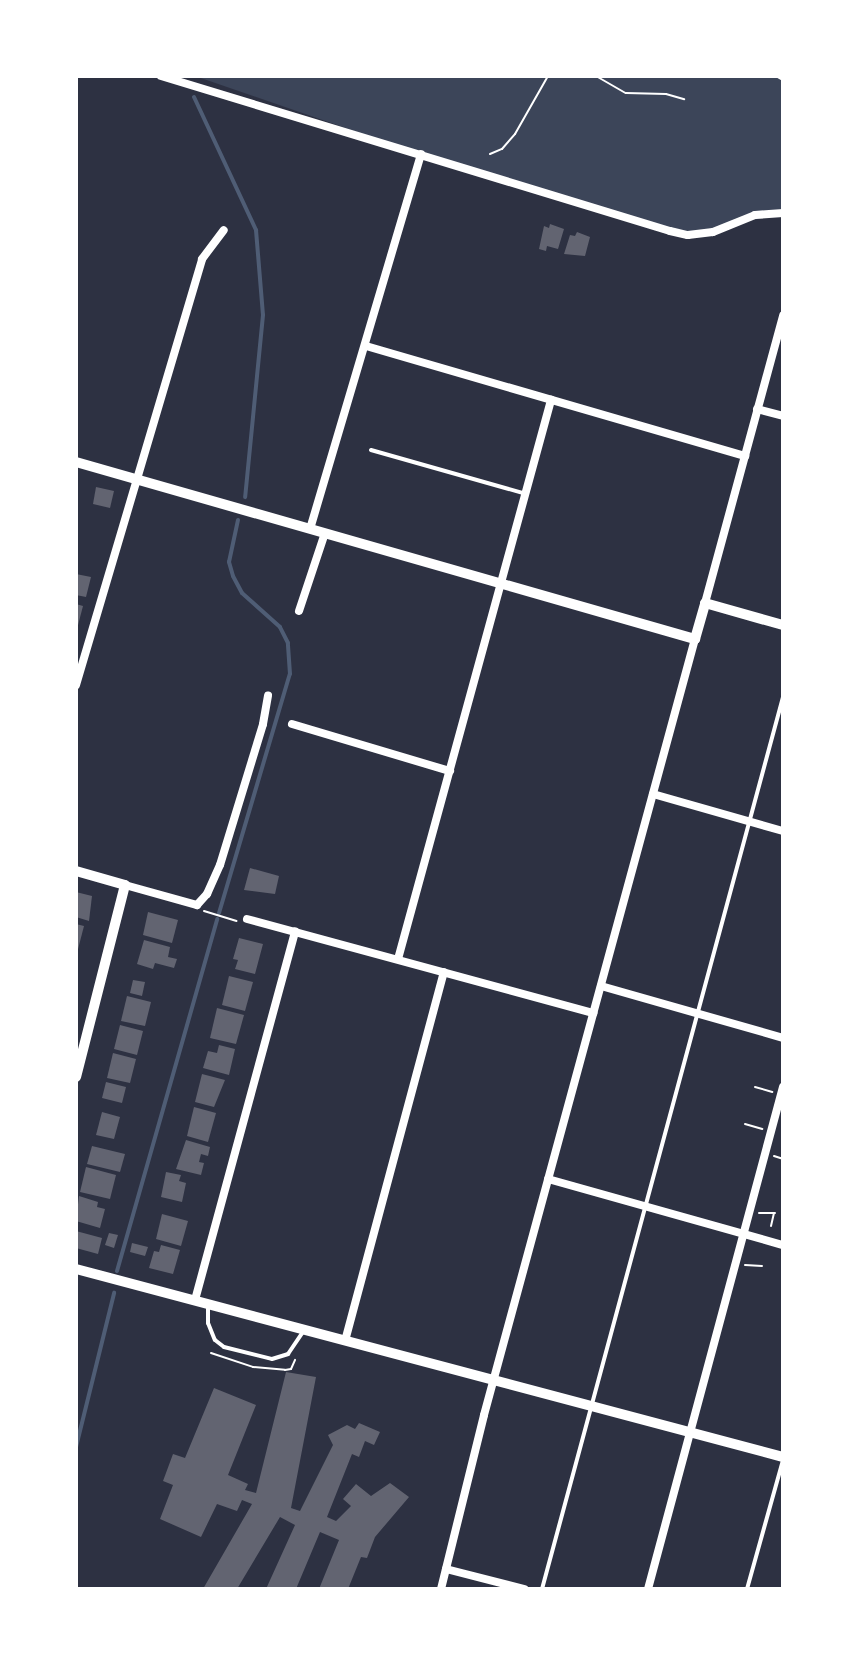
<!DOCTYPE html>
<style>
body{margin:0}
#map{position:relative;width:859px;height:1665px;overflow:hidden;background:#2d3142;font-family:Manrope,sans-serif}
div>[style]{position:absolute}
[style*='--x']{left:calc(var(--x)*1px);top:calc(var(--y)*1px);width:calc(var(--w)*1px);rotate:calc(var(--a)*1deg)}
.green>*{inset:0;background:#3c4559}
.stream>*{height:4px;margin:-2px;padding:0 2px;transform-origin:2px;border-radius:2px;background:#4f5d75}
.building>*{inset:0;background:#626471}
.path>*{height:2px;margin:-1px;padding:0 1px;transform-origin:1px;border-radius:1px;background:#fff}
.service>*{height:4px;margin:-2px;padding:0 2px;transform-origin:2px;border-radius:2px;background:#fff}
.minor>*{height:8px;margin:-4px;padding:0 4px;transform-origin:4px;border-radius:4px;background:#fff}
.tertiary>*{height:10px;margin:-5px;padding:0 5px;transform-origin:5px;border-radius:5px;background:#fff}
span{translate:-50% -50%;white-space:nowrap;text-align:center;line-height:1.15;-webkit-text-stroke:8px #fff;paint-order:stroke}
.frame{position:absolute;inset:0;border:78px solid #fff;pointer-events:none}
</style>
<div id="map">
<div class="green">
<div style="clip-path:polygon(195px 76px,783px 76px,783px 213px,688px 235px,421px 154px)"></div>
</div>
<div class="stream">
<div style="--x:194;--y:97;--w:147;--a:65"></div>
<div style="--x:256;--y:230;--w:85;--a:85.3"></div>
<div style="--x:263;--y:315;--w:183;--a:95.6"></div>
<div style="--x:219;--y:913;--w:249;--a:-73.5"></div>
<div style="--x:290;--y:674;--w:31;--a:-94"></div>
<div style="--x:288;--y:643;--w:18;--a:-117"></div>
<div style="--x:280;--y:627;--w:51;--a:-138.2"></div>
<div style="--x:242;--y:593;--w:19;--a:-118"></div>
<div style="--x:233;--y:576;--w:15;--a:-106"></div>
<div style="--x:229;--y:562;--w:43;--a:-77.9"></div>
<div style="--x:117;--y:1271;--w:366;--a:-74.1"></div>
<div style="--x:76;--y:1447;--w:159;--a:-76.1"></div>
</div>
<div class="building">
<div style="clip-path:polygon(550px 224px,564px 229px,558px 249px,547px 246px,546px 251px,539px 249px,544px 226px,549px 228px)"></div>
<div style="clip-path:polygon(577px 232px,590px 237px,585px 256px,564px 254px,570px 235px,575px 236px)"></div>
<div style="clip-path:polygon(96px 487px,114px 491px,110px 508px,93px 504px)"></div>
<div style="clip-path:polygon(76px 574px,91px 577px,86px 597px,76px 595px)"></div>
<div style="clip-path:polygon(76px 604px,83px 606px,77px 629px,76px 629px)"></div>
<div style="clip-path:polygon(250px 868px,279px 876px,275px 894px,244px 890px)"></div>
<div style="clip-path:polygon(76px 892px,92px 896px,89px 921px,76px 917px)"></div>
<div style="clip-path:polygon(148px 912px,178px 920px,172px 943px,143px 935px)"></div>
<div style="clip-path:polygon(76px 924px,84px 926px,77px 953px,76px 952px)"></div>
<div style="clip-path:polygon(239px 938px,263px 944px,255px 974px,235px 969px,238px 960px,233px 959px)"></div>
<div style="clip-path:polygon(144px 940px,170px 947px,168px 957px,177px 959px,174px 968px,155px 963px,153px 969px,137px 964px)"></div>
<div style="clip-path:polygon(229px 976px,253px 982px,245px 1011px,222px 1005px)"></div>
<div style="clip-path:polygon(133px 980px,145px 982px,142px 996px,130px 993px)"></div>
<div style="clip-path:polygon(127px 996px,151px 1002px,145px 1026px,121px 1021px)"></div>
<div style="clip-path:polygon(217px 1008px,244px 1015px,236px 1044px,210px 1038px)"></div>
<div style="clip-path:polygon(120px 1025px,143px 1031px,137px 1055px,114px 1049px)"></div>
<div style="clip-path:polygon(219px 1045px,235px 1049px,229px 1075px,203px 1068px,208px 1051px,217px 1053px)"></div>
<div style="clip-path:polygon(113px 1053px,136px 1059px,130px 1083px,107px 1078px)"></div>
<div style="clip-path:polygon(202px 1074px,225px 1080px,214px 1107px,195px 1102px)"></div>
<div style="clip-path:polygon(106px 1082px,126px 1087px,122px 1103px,102px 1098px)"></div>
<div style="clip-path:polygon(194px 1107px,216px 1113px,208px 1142px,187px 1136px)"></div>
<div style="clip-path:polygon(102px 1112px,120px 1117px,114px 1139px,96px 1135px)"></div>
<div style="clip-path:polygon(186px 1140px,210px 1147px,208px 1156px,201px 1154px,199px 1162px,204px 1163px,201px 1175px,176px 1169px)"></div>
<div style="clip-path:polygon(92px 1146px,125px 1154px,120px 1172px,87px 1164px)"></div>
<div style="clip-path:polygon(86px 1167px,116px 1175px,110px 1199px,80px 1192px)"></div>
<div style="clip-path:polygon(166px 1172px,181px 1175px,179px 1181px,186px 1183px,182px 1202px,161px 1197px)"></div>
<div style="clip-path:polygon(79px 1196px,98px 1202px,97px 1207px,105px 1209px,100px 1228px,76px 1221px)"></div>
<div style="clip-path:polygon(162px 1214px,188px 1221px,181px 1246px,156px 1239px)"></div>
<div style="clip-path:polygon(76px 1231px,102px 1238px,98px 1254px,76px 1248px)"></div>
<div style="clip-path:polygon(109px 1233px,118px 1235px,114px 1248px,105px 1245px)"></div>
<div style="clip-path:polygon(132px 1243px,148px 1247px,145px 1256px,130px 1252px)"></div>
<div style="clip-path:polygon(161px 1245px,180px 1250px,173px 1274px,149px 1268px,154px 1251px,159px 1252px)"></div>
<div style="clip-path:polygon(286px 1372px,316px 1377px,291px 1508px,300px 1511px,333px 1445px,328px 1435px,347px 1425px,355px 1429px,359px 1423px,380px 1432px,374px 1445px,365px 1441px,359px 1457px,352px 1454px,327px 1517px,336px 1521px,351px 1506px,343px 1499px,356px 1484px,371px 1496px,390px 1483px,409px 1497px,375px 1537px,367px 1558px,361px 1557px,348px 1589px,319px 1589px,339px 1540px,320px 1532px,296px 1589px,266px 1589px,295px 1525px,280px 1517px,237px 1589px,203px 1589px,252px 1504px,242px 1500px,237px 1511px,217px 1504px,201px 1537px,160px 1519px,173px 1485px,163px 1481px,173px 1454px,185px 1458px,214px 1388px,256px 1405px,228px 1475px,248px 1484px,245px 1490px,256px 1493px)"></div>
</div>
<div class="path">
<div style="--x:596;--y:76;--w:34;--a:30"></div>
<div style="--x:626;--y:93;--w:40;--a:1.4"></div>
<div style="--x:666;--y:94;--w:19;--a:16"></div>
<div style="--x:490;--y:154;--w:13;--a:-23"></div>
<div style="--x:502;--y:149;--w:20;--a:-49"></div>
<div style="--x:515;--y:134;--w:67;--a:-60.4"></div>
<div style="--x:204;--y:911;--w:34;--a:17"></div>
<div style="--x:755;--y:1087;--w:18;--a:16"></div>
<div style="--x:745;--y:1124;--w:18;--a:16"></div>
<div style="--x:774;--y:1156;--w:9;--a:18"></div>
<div style="--x:759;--y:1213;--w:16;--a:0"></div>
<div style="--x:771;--y:1226;--w:13;--a:-77"></div>
<div style="--x:745;--y:1265;--w:17;--a:3"></div>
<div style="--x:211;--y:1353;--w:44;--a:18.4"></div>
<div style="--x:253;--y:1367;--w:32;--a:5"></div>
<div style="--x:285;--y:1370;--w:6;--a:-9"></div>
<div style="--x:291;--y:1369;--w:10;--a:-66"></div>
</div>
<div class="service">
<div style="--x:778;--y:76;--w:6;--a:31"></div>
<div style="--x:371;--y:450;--w:161;--a:15.8"></div>
<div style="--x:208;--y:1306;--w:17;--a:90"></div>
<div style="--x:208;--y:1323;--w:18;--a:68"></div>
<div style="--x:215;--y:1340;--w:11;--a:38"></div>
<div style="--x:224;--y:1347;--w:49;--a:14"></div>
<div style="--x:272;--y:1359;--w:17;--a:-17"></div>
<div style="--x:288;--y:1354;--w:27;--a:-56"></div>
<div style="--x:542;--y:1589;--w:924;--a:-74.88"></div>
<div style="--x:747;--y:1589;--w:134;--a:-74.4"></div>
</div>
<div class="minor">
<div style="--x:161;--y:76;--w:532;--a:16.94"></div>
<div style="--x:670;--y:231;--w:18;--a:13"></div>
<div style="--x:688;--y:235;--w:25;--a:-7"></div>
<div style="--x:713;--y:232;--w:45;--a:-22"></div>
<div style="--x:755;--y:215;--w:28;--a:-4"></div>
<div style="--x:366;--y:346;--w:395;--a:16.2"></div>
<div style="--x:757;--y:409;--w:27;--a:15"></div>
<div style="--x:310;--y:529;--w:391;--a:-73.5"></div>
<div style="--x:705;--y:603;--w:298;--a:-74.8"></div>
<div style="--x:299;--y:611;--w:82;--a:-71.6"></div>
<div style="--x:76;--y:685;--w:444;--a:-73.5"></div>
<div style="--x:202;--y:259;--w:36;--a:-53"></div>
<div style="--x:292;--y:724;--w:165;--a:16.6"></div>
<div style="--x:653;--y:794;--w:135;--a:15.9"></div>
<div style="--x:125;--y:885;--w:75;--a:15.5"></div>
<div style="--x:197;--y:905;--w:15;--a:-48"></div>
<div style="--x:207;--y:894;--w:32;--a:-66"></div>
<div style="--x:220;--y:865;--w:147;--a:-73"></div>
<div style="--x:263;--y:724;--w:29;--a:-80"></div>
<div style="--x:247;--y:919;--w:359;--a:15.2"></div>
<div style="--x:398;--y:959;--w:580;--a:-74.69"></div>
<div style="--x:601;--y:986;--w:189;--a:15.9"></div>
<div style="--x:548;--y:1179;--w:244;--a:15.7"></div>
<div style="--x:195;--y:1300;--w:382;--a:-74.8"></div>
<div style="--x:345;--y:1341;--w:382;--a:-75"></div>
<div style="--x:446;--y:1569;--w:81;--a:14.4"></div>
<div style="--x:441;--y:1589;--w:179;--a:-76.1"></div>
<div style="--x:484;--y:1415;--w:804;--a:-74.79"></div>
<div style="--x:648;--y:1589;--w:520;--a:-74.95"></div>
</div>
<div class="tertiary">
<div style="--x:76;--y:462;--w:644;--a:15.96"></div>
<div style="--x:695;--y:639;--w:37;--a:-74"></div>
<div style="--x:705;--y:603;--w:81;--a:15.8"></div>
<div style="--x:76;--y:871;--w:51;--a:15.9"></div>
<div style="--x:125;--y:885;--w:198;--a:104.3"></div>
<div style="--x:76;--y:1269;--w:732;--a:14.89"></div>
</div>
<div class="frame"></div>
</div>
